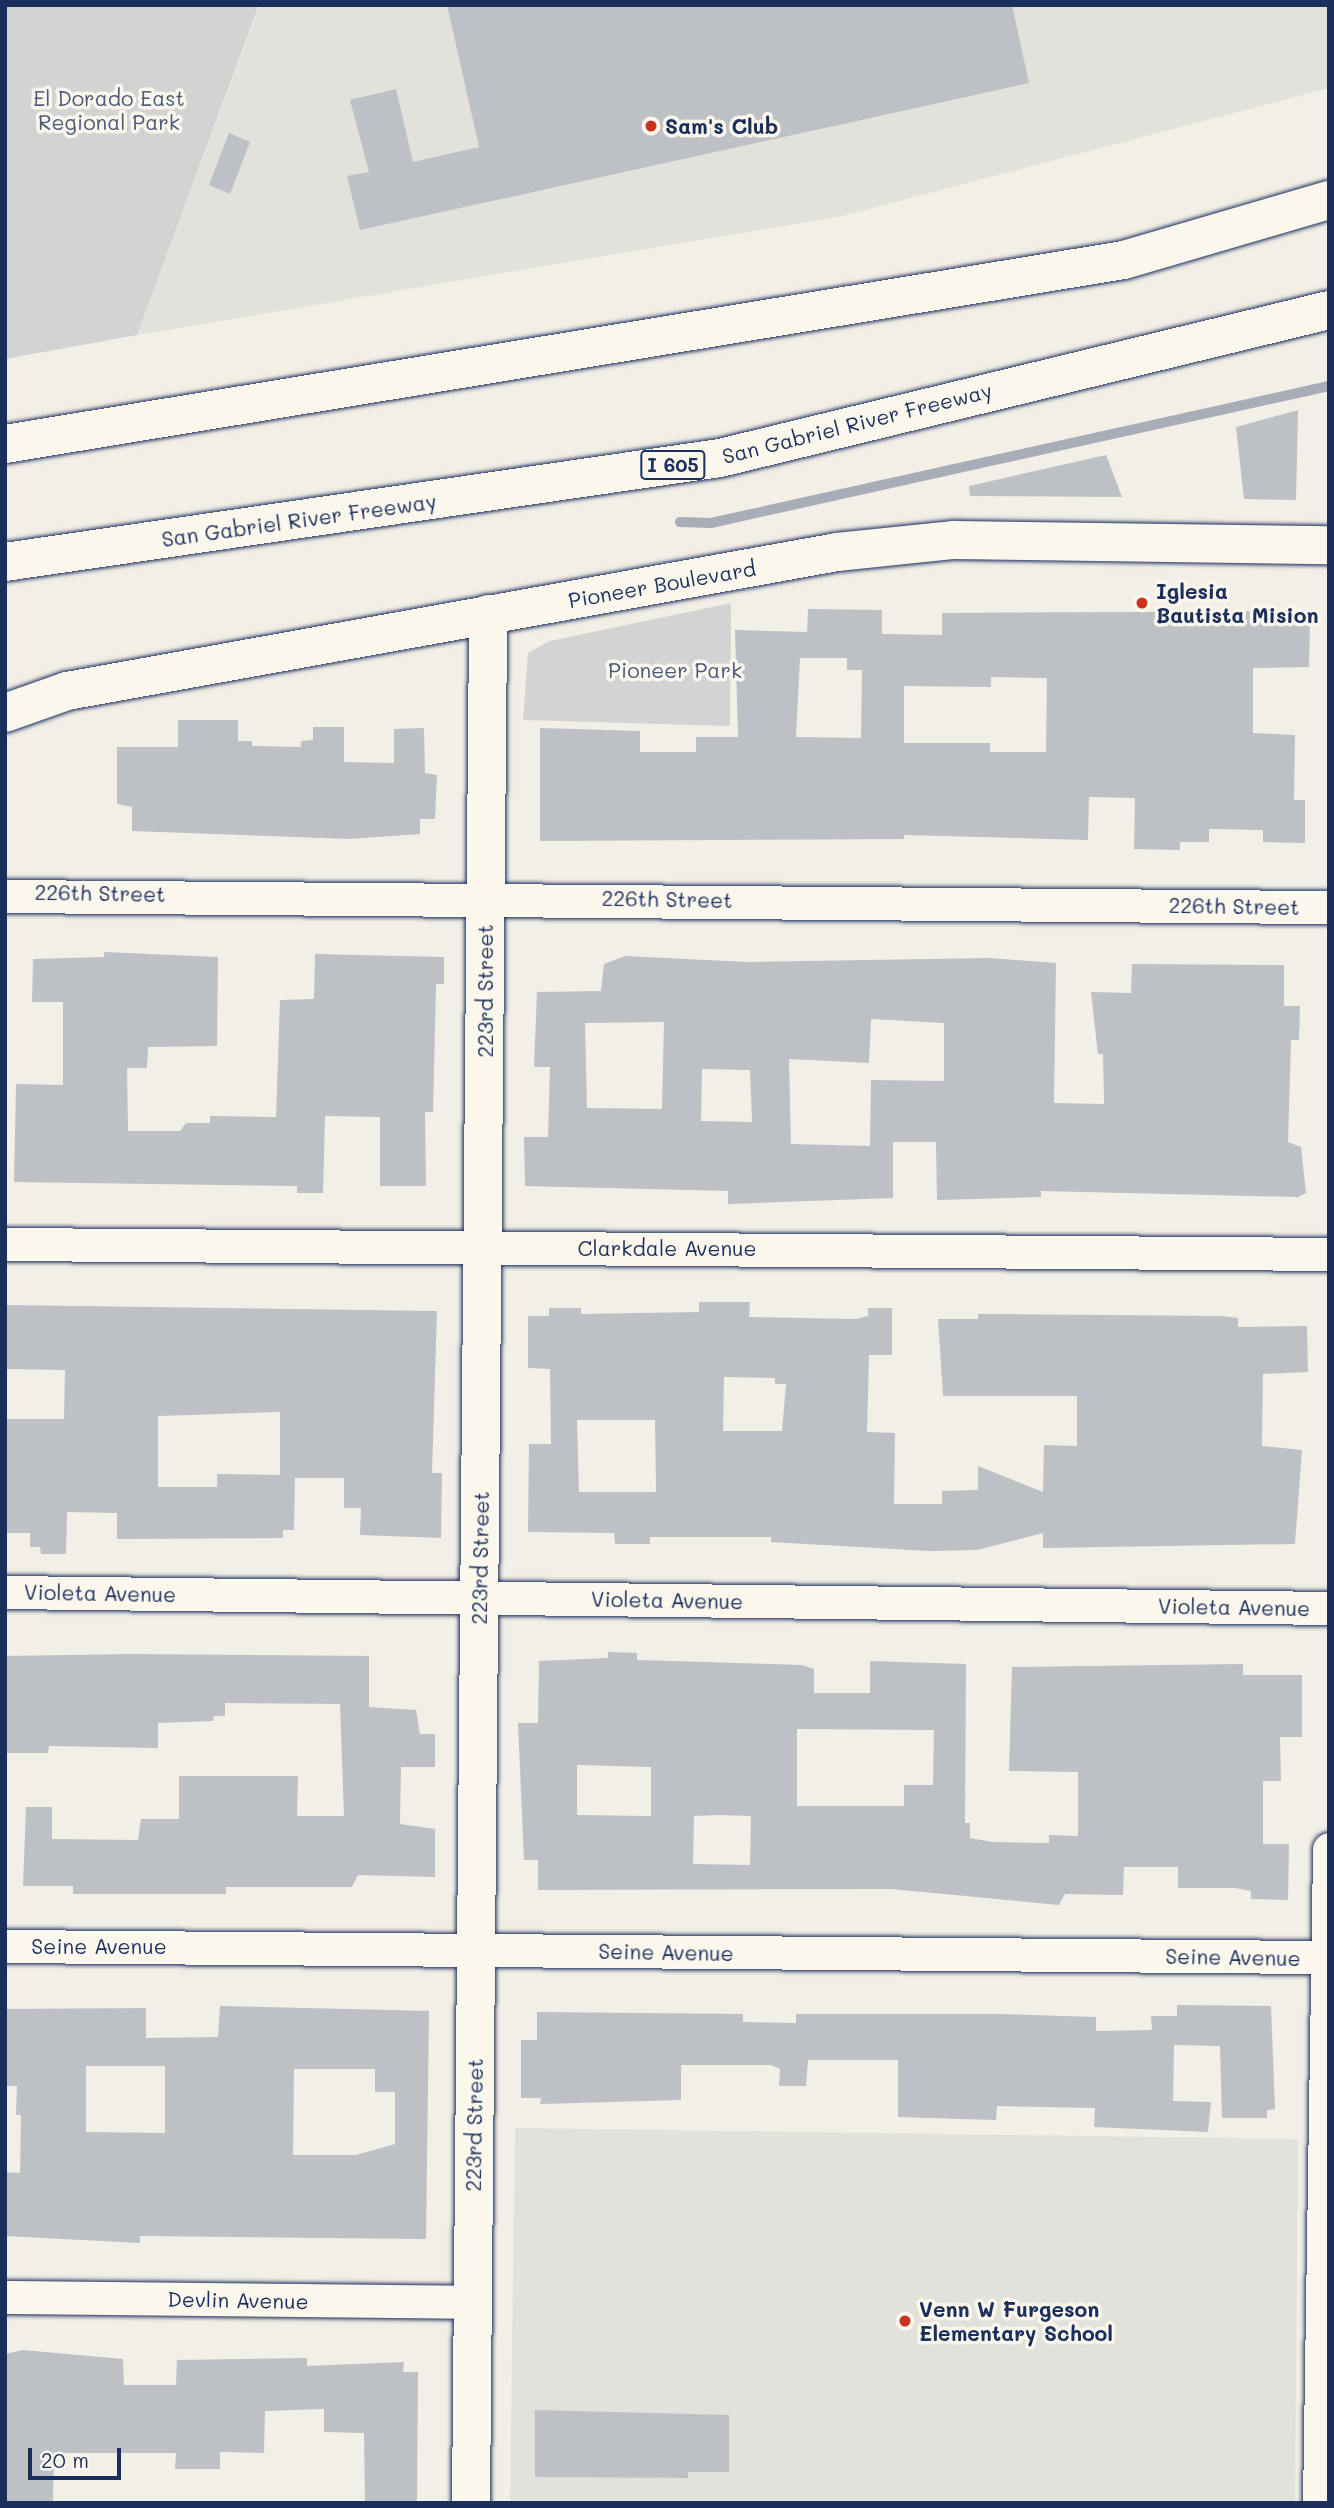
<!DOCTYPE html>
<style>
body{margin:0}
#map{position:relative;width:1334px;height:2508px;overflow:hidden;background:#f2efe6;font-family:Mali,sans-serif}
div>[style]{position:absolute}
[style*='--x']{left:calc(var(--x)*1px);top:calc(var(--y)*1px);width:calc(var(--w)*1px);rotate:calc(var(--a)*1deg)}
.built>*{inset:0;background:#e2e1dc}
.green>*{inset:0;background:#d2d3d2}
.stream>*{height:10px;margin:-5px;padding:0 5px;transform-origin:5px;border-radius:5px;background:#a9adb7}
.building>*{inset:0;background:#bdc0c4}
.roads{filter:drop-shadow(0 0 2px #1b2f5e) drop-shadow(0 0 2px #1b2f5e)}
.minor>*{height:33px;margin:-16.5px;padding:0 16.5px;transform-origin:16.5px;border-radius:16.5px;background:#fbf7ec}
.tertiary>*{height:38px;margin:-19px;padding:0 19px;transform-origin:19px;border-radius:19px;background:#fbf7ec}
.motorway>*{height:38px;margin:-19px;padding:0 19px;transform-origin:19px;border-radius:19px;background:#fbf7ec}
.dots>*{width:19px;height:19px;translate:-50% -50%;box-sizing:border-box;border:4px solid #fbf7ec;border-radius:50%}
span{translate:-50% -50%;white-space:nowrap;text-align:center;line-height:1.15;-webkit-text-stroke:7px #fbf7ec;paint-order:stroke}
.shield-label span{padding:2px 5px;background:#fbf7ec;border:2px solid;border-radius:5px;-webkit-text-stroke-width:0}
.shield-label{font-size:19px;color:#1b2f5e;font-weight:700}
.park-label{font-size:21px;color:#49587b}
.poi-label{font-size:21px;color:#1b2f5e;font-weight:700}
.left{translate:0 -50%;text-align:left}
.street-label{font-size:21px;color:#1b2f5e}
.frame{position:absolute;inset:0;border:7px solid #1b2f5e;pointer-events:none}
.scale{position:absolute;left:28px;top:2448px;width:93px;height:32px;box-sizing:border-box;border:4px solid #1b2f5e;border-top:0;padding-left:9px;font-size:21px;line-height:24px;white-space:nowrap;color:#1b2f5e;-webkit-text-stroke:5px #fbf7ec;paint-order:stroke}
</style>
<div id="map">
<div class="built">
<div style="clip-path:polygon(260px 5px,1329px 5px,1329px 88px,842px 216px,137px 335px)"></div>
<div style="clip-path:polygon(515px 2128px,1298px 2139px,1295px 2503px,510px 2503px)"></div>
</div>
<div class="green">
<div style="clip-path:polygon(5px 5px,259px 5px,137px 335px,5px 359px)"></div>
<div style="clip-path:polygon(731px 603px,730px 726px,523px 720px,528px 653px,550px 641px)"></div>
</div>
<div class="stream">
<div style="--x:680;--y:522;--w:31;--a:2"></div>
<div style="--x:711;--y:523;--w:633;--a:-12.5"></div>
</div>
<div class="building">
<div style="clip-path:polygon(447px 5px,1012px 5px,1029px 83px,360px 230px,347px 176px,369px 172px,350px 100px,396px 89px,413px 162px,479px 147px)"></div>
<div style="clip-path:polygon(229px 133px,250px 142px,230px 194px,209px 185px)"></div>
<div style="clip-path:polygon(1298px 410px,1296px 500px,1244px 499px,1236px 427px)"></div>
<div style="clip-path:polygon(1106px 455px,1122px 497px,970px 496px,969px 486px)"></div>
<div style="clip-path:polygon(evenodd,808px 609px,882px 610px,882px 634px,942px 635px,942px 613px,1302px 611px,1302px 617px,1310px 617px,1309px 667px,1253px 668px,1253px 733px,1295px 735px,1294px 800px,1305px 800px,1305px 843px,1263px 842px,1263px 830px,1209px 829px,1209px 842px,1180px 842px,1180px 850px,1134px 849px,1135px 798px,1089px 797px,1088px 840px,904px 835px,904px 839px,540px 841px,540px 728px,640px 731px,640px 752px,696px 752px,696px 737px,738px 737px,735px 630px,807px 632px,808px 609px,800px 658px,847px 658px,847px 670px,862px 670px,861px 738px,796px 737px,800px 658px,808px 609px,991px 677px,1047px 678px,1046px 752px,990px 752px,990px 743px,904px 743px,904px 686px,991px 687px,991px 677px)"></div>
<div style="clip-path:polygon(178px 720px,238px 720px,238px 741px,252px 741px,252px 746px,301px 747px,301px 741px,313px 740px,313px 727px,344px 727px,344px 762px,394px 763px,394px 729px,424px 728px,425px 773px,437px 775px,435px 819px,420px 819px,420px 834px,349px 839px,132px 831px,132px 807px,117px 804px,117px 747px,178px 747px)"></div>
<div style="clip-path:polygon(104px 952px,218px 957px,217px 1046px,148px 1047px,147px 1068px,127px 1068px,128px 1131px,180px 1131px,186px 1123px,210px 1123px,210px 1116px,276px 1117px,280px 1000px,314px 999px,315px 954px,444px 957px,444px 984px,436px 984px,433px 1112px,425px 1112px,426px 1186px,380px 1186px,380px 1117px,325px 1116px,323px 1193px,297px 1193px,297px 1186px,14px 1182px,16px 1084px,63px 1085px,63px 1002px,32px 1002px,33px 959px,104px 957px)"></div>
<div style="clip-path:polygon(evenodd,625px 956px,747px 962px,989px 958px,1056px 963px,1054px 1103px,1104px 1104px,1103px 1054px,1098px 1054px,1091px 992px,1131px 993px,1132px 964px,1284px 965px,1284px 1006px,1300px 1006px,1299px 1040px,1291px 1040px,1288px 1142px,1301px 1147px,1306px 1193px,1298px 1197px,1041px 1191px,1041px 1197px,937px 1200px,936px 1142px,893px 1142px,893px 1198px,728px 1204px,728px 1191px,525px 1186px,524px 1137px,548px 1137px,550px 1067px,534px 1067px,537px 992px,601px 991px,604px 964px,625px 956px,871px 1019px,944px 1023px,944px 1081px,871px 1080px,870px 1146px,791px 1144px,789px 1059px,869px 1063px,871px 1019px,625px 956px,664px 1022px,662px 1109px,587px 1108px,585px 1023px,664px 1022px,625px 956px,702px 1069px,750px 1070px,752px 1122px,701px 1121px,702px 1069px)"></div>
<div style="clip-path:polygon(evenodd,699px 1302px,750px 1302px,749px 1317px,856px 1319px,868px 1316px,868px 1308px,892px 1308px,892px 1355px,869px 1355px,867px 1432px,895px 1433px,894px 1504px,942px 1504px,942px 1491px,978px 1490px,978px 1466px,1043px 1492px,1044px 1445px,1077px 1446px,1077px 1396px,943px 1396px,938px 1319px,978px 1319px,978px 1314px,1222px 1316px,1238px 1318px,1238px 1327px,1307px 1326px,1308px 1372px,1263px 1374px,1262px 1446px,1302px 1450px,1295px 1544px,1043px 1548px,1043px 1533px,977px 1550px,929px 1551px,771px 1542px,771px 1537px,650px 1537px,650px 1544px,615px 1544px,614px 1533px,528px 1532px,529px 1444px,551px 1444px,550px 1369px,528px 1368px,528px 1316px,549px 1316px,549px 1308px,581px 1308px,581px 1314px,699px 1312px,699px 1302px,724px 1377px,775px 1378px,775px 1384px,786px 1384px,782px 1431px,723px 1431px,724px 1377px,699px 1302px,577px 1420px,655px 1420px,656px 1492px,579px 1492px,577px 1420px)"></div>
<div style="clip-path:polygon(evenodd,5px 1305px,437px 1311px,432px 1473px,442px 1473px,441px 1538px,360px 1535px,361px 1508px,344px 1508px,344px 1478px,295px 1478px,294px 1530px,283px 1530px,283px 1538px,117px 1539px,117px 1513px,67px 1512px,66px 1554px,41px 1554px,40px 1547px,30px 1547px,30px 1533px,5px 1533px,5px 1419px,64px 1419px,65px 1370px,5px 1369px,5px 1305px,280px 1412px,280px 1475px,217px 1474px,217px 1487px,158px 1487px,158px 1416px,280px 1412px)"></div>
<div style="clip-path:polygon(evenodd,608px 1652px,637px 1653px,637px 1660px,802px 1665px,814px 1669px,814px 1693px,870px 1693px,870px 1661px,966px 1664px,965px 1823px,970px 1823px,970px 1838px,992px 1842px,1049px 1843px,1049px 1835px,1078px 1836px,1078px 1772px,1009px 1771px,1012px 1667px,1243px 1664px,1243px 1675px,1302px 1675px,1302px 1737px,1280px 1737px,1281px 1781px,1263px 1781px,1263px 1844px,1289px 1844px,1288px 1900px,1251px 1899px,1251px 1891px,1235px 1888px,1178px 1888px,1178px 1867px,1124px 1867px,1123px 1895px,1065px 1894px,1059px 1905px,891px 1889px,538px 1890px,538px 1860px,524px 1860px,518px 1723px,538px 1723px,539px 1661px,608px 1658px,608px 1652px,797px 1729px,934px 1730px,933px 1785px,904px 1785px,904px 1806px,797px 1806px,797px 1729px,608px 1652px,577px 1765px,651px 1767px,651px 1816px,577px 1815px,577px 1765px,608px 1652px,719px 1815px,751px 1816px,750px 1865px,693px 1864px,694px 1816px,719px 1815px)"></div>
<div style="clip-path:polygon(131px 1654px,369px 1656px,369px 1707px,416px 1710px,420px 1734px,435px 1734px,435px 1767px,401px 1767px,400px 1824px,435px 1829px,435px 1877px,358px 1875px,352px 1887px,226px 1887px,226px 1894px,73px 1894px,73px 1886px,23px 1886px,26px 1807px,52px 1807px,52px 1839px,138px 1840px,141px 1819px,179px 1819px,179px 1776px,298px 1776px,297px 1816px,344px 1816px,340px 1704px,225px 1703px,225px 1716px,214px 1716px,213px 1721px,158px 1723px,158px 1748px,49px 1746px,48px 1753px,5px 1753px,5px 1656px)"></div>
<div style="clip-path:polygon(1177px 2005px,1271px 2006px,1275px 2109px,1267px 2110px,1267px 2118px,1222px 2118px,1220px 2046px,1174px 2045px,1173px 2101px,1211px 2102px,1208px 2132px,1094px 2127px,1095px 2108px,997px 2106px,996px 2120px,898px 2117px,898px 2060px,808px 2060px,806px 2086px,779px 2086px,780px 2069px,771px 2065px,681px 2065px,681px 2100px,540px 2104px,541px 2098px,521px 2098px,521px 2040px,537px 2040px,537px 2012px,743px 2014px,743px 2022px,796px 2023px,796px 2014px,998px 2014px,1096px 2017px,1096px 2031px,1152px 2030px,1151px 2016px,1177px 2016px)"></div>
<div style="clip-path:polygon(evenodd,220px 2006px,429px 2011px,426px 2239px,140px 2236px,140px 2243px,5px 2236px,5px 2172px,20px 2173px,21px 2115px,16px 2115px,17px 2086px,5px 2086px,5px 2009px,146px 2008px,146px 2038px,218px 2037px,220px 2006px,86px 2066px,165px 2066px,165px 2133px,86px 2132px,86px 2066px,220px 2006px,294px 2069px,375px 2069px,375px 2092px,395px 2092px,395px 2144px,356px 2155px,293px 2155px,294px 2069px)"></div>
<div style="clip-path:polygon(23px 2350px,123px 2359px,124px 2385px,176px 2385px,177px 2360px,307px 2358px,307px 2366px,404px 2362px,403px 2372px,418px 2372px,417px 2503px,365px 2503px,364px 2433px,324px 2432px,324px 2409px,265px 2411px,264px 2453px,220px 2452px,220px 2469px,175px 2469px,176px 2453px,54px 2453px,53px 2503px,5px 2503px,5px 2354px)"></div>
<div style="clip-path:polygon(535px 2410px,729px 2415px,729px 2472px,688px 2472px,688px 2478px,535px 2477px)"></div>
</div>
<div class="roads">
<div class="minor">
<div style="--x:5;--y:896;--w:1324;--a:0.48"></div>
<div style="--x:5;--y:1244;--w:1324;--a:0.43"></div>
<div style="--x:5;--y:1592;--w:1324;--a:0.69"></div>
<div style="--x:5;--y:1946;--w:1322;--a:0.48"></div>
<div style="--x:5;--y:2297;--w:466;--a:0.6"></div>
<div style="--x:1319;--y:2503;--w:654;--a:-89.12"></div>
</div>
<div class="tertiary">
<div style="--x:5;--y:713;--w:66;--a:-19.5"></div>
<div style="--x:67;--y:691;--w:782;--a:-10.23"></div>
<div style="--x:837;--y:552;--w:118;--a:-5.9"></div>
<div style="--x:954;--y:540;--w:375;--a:0.8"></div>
<div style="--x:471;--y:2503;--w:1889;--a:-89.48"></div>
</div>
<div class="motorway">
<div style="--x:5;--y:444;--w:1134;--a:-9.34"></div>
<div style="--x:1124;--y:260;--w:214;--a:-16.3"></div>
<div style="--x:5;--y:562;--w:723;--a:-8.28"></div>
<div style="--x:720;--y:458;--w:627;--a:-13.66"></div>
</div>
</div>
<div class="dots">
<div style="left:651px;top:126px;background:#c8321e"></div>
<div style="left:1142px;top:603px;background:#c8321e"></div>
<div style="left:905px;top:2321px;background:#c8321e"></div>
</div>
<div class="shield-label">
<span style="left:673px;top:465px">I 605</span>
</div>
<div class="park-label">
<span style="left:109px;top:110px">El Dorado East<br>Regional Park</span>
<span style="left:675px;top:670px">Pioneer Park</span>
</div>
<div class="poi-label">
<span class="left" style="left:665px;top:126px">Sam's Club</span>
<span class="left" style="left:1156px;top:603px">Iglesia<br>Bautista Mision</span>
<span class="left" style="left:919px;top:2321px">Venn W Furgeson<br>Elementary School</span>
</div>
<div class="street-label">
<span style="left:857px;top:423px;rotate:-14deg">San Gabriel River Freeway</span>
<span style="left:299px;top:520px;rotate:-8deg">San Gabriel River Freeway</span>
<span style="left:662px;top:584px;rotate:-10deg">Pioneer Boulevard</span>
<span style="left:100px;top:893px;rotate:1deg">226th Street</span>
<span style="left:667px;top:899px;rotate:1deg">226th Street</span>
<span style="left:1234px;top:906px;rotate:1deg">226th Street</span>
<span style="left:485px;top:991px;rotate:-90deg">223rd Street</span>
<span style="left:667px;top:1248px">Clarkdale Avenue</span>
<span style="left:480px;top:1558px;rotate:-89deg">223rd Street</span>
<span style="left:100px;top:1593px;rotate:1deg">Violeta Avenue</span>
<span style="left:667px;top:1600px;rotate:1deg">Violeta Avenue</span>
<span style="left:1234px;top:1607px;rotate:1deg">Violeta Avenue</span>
<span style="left:99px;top:1946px">Seine Avenue</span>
<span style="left:666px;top:1952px;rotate:1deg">Seine Avenue</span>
<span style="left:1233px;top:1957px;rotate:1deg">Seine Avenue</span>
<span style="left:474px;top:2125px;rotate:-89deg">223rd Street</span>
<span style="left:238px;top:2300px;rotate:1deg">Devlin Avenue</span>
</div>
<div class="frame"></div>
<div class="scale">20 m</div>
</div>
